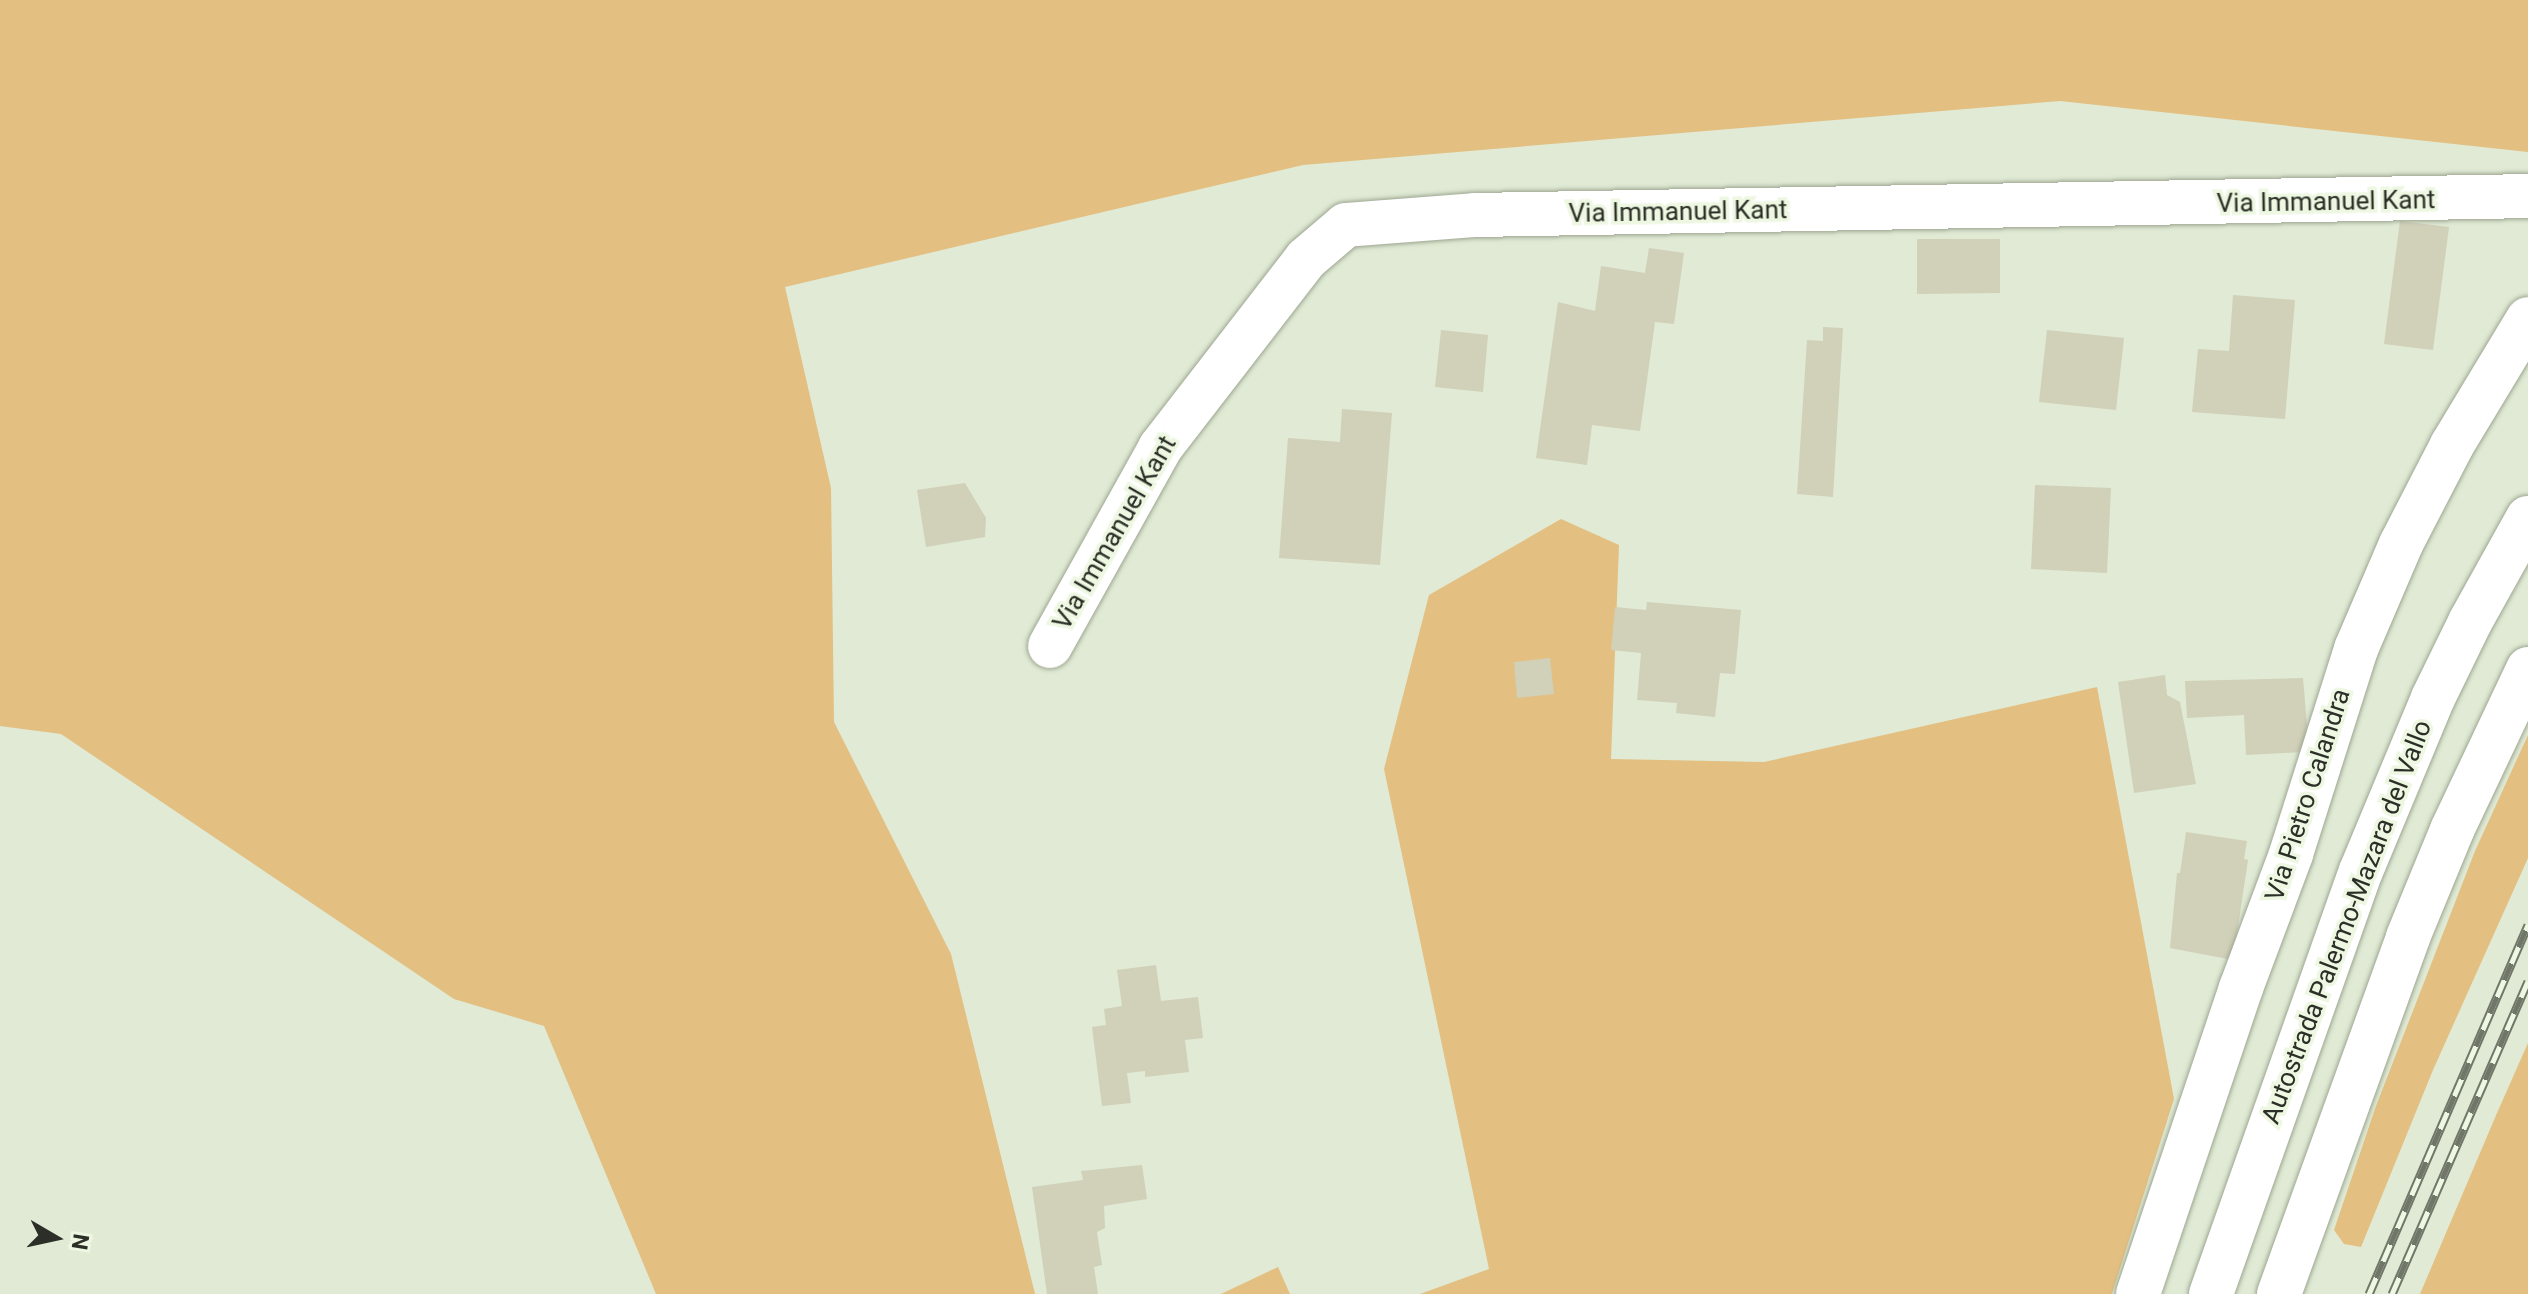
<!DOCTYPE html>
<style>
body{margin:0}
#map{position:relative;width:2528px;height:1294px;overflow:hidden;background:#e0ead4;font-family:Roboto,sans-serif}
div>[style]{position:absolute}
[style*='--x']{left:calc(var(--x)*1px);top:calc(var(--y)*1px);width:calc(var(--w)*1px);rotate:calc(var(--a)*1deg)}
.green>*{inset:0;background:#e3bf81}
.building>*{inset:0;background:#d1d0b9}
.roads{filter:drop-shadow(0 0 2px #9da692) drop-shadow(0 0 2px #9da692)}
.minor>*{height:44px;margin:-22px;padding:0 22px;transform-origin:22px;border-radius:22px;background:#fff}
.highway>*{height:44px;margin:-22px;padding:0 22px;transform-origin:22px;border-radius:22px;background:#fff}
.rail>*{height:9px;margin-top:-4.5px;transform-origin:0;background:repeating-linear-gradient(90deg,#edf7e1 0 18px,#707769 0 36px);box-sizing:border-box;border-block:2px solid #707769}
span{translate:-50% -50%;white-space:nowrap;text-align:center;line-height:1.15;-webkit-text-stroke:7px #edf7e1;paint-order:stroke}
.street-label{font-size:26px;color:#2b2f27}
.north{position:absolute;left:16px;top:1198px;width:80px;height:80px;-webkit-text-stroke:6px #edf7e1;paint-order:stroke;rotate:99deg;font-size:22px;font-weight:700;line-height:32px;text-align:center;color:#2b2f27}
.north::after{content:'';display:block;margin:auto;width:28px;height:36px;background:#2b2f27;clip-path:polygon(50% 0,100% 100%,50% 72%,0 100%)}
</style>
<div id="map">
<div class="green">
<div style="clip-path:polygon(0 0,2528px 0,2528px 152px,2060px 101px,1303px 165px,785px 287px,831px 488px,834px 722px,951px 954px,1035px 1294px,656px 1294px,544px 1026px,454px 999px,61px 734px,0 726px)"></div>
<div style="clip-path:polygon(1561px 519px,1619px 545px,1611px 759px,1764px 762px,2097px 687px,2174px 1099px,2112px 1294px,1420px 1294px,1489px 1269px,1384px 769px,1429px 595px)"></div>
<div style="clip-path:polygon(2528px 735px,2528px 858px,2433px 1070px,2361px 1247px,2344px 1244px,2334px 1230px,2376px 1106px,2475px 851px)"></div>
<div style="clip-path:polygon(2528px 1043px,2528px 1294px,2420px 1294px,2497px 1113px)"></div>
<div style="clip-path:polygon(1278px 1267px,1290px 1294px,1221px 1294px)"></div>
</div>
<div class="building">
<div style="clip-path:polygon(2400px 221px,2449px 227px,2433px 350px,2384px 344px)"></div>
<div style="clip-path:polygon(1917px 239px,2000px 239px,2000px 293px,1917px 294px)"></div>
<div style="clip-path:polygon(1649px 248px,1684px 253px,1674px 324px,1655px 322px,1640px 431px,1592px 425px,1587px 465px,1536px 458px,1558px 302px,1595px 311px,1601px 266px,1645px 273px)"></div>
<div style="clip-path:polygon(2233px 295px,2295px 300px,2285px 419px,2192px 412px,2198px 349px,2229px 351px)"></div>
<div style="clip-path:polygon(1823px 327px,1843px 328px,1833px 497px,1797px 494px,1807px 340px,1823px 341px)"></div>
<div style="clip-path:polygon(1441px 330px,1488px 335px,1483px 392px,1435px 387px)"></div>
<div style="clip-path:polygon(2047px 330px,2124px 338px,2116px 410px,2039px 402px)"></div>
<div style="clip-path:polygon(1342px 409px,1392px 413px,1380px 565px,1279px 558px,1288px 438px,1340px 442px)"></div>
<div style="clip-path:polygon(965px 483px,986px 518px,985px 537px,926px 547px,917px 490px)"></div>
<div style="clip-path:polygon(2035px 485px,2111px 488px,2107px 573px,2031px 569px)"></div>
<div style="clip-path:polygon(1647px 602px,1741px 610px,1735px 674px,1720px 673px,1715px 717px,1676px 713px,1677px 703px,1637px 700px,1641px 653px,1611px 650px,1615px 607px,1646px 610px)"></div>
<div style="clip-path:polygon(1550px 658px,1554px 694px,1517px 698px,1514px 662px)"></div>
<div style="clip-path:polygon(2165px 675px,2167px 695px,2180px 702px,2196px 784px,2134px 793px,2118px 682px)"></div>
<div style="clip-path:polygon(2303px 678px,2307px 725px,2303px 752px,2246px 755px,2244px 715px,2187px 718px,2185px 681px)"></div>
<div style="clip-path:polygon(2186px 832px,2247px 841px,2244px 859px,2248px 860px,2233px 960px,2170px 948px,2177px 873px,2180px 873px)"></div>
<div style="clip-path:polygon(1156px 965px,1161px 1001px,1198px 997px,1203px 1038px,1185px 1040px,1189px 1072px,1145px 1077px,1145px 1071px,1127px 1073px,1131px 1103px,1102px 1106px,1092px 1027px,1106px 1025px,1104px 1009px,1122px 1006px,1117px 970px)"></div>
<div style="clip-path:polygon(1142px 1165px,1147px 1199px,1104px 1206px,1105px 1228px,1097px 1232px,1102px 1265px,1094px 1267px,1098px 1294px,1047px 1294px,1032px 1187px,1083px 1180px,1081px 1171px)"></div>
</div>
<div class="roads">
<div class="minor">
<div style="--x:1050;--y:646;--w:227;--a:-60.9"></div>
<div style="--x:1160;--y:448;--w:239;--a:-52.3"></div>
<div style="--x:1306;--y:259;--w:52;--a:-40.4"></div>
<div style="--x:1346;--y:225;--w:129;--a:-4.4"></div>
<div style="--x:1475;--y:215;--w:1053;--a:-1.03"></div>
<div style="--x:2138;--y:1294;--w:323;--a:-71.4"></div>
<div style="--x:2241;--y:988;--w:143;--a:-69.5"></div>
<div style="--x:2291;--y:854;--w:215;--a:-72.4"></div>
<div style="--x:2356;--y:649;--w:114;--a:-66.8"></div>
<div style="--x:2401;--y:544;--w:111;--a:-62.7"></div>
<div style="--x:2452;--y:445;--w:147;--a:-58.9"></div>
</div>
<div class="highway">
<div style="--x:2211;--y:1294;--w:449;--a:-70.5"></div>
<div style="--x:2361;--y:871;--w:187;--a:-67.4"></div>
<div style="--x:2433;--y:698;--w:85;--a:-64"></div>
<div style="--x:2470;--y:622;--w:119;--a:-60.9"></div>
<div style="--x:2279;--y:1294;--w:380;--a:-70.1"></div>
<div style="--x:2408;--y:937;--w:116;--a:-67.6"></div>
<div style="--x:2452;--y:830;--w:178;--a:-64.7"></div>
</div>
</div>
<div class="rail">
<div style="--x:2369;--y:1294;--w:402;--a:-66.7"></div>
<div style="--x:2392;--y:1294;--w:341;--a:-66.5"></div>
</div>
<div class="street-label">
<span style="left:2326px;top:202px;rotate:-1deg">Via Immanuel Kant</span>
<span style="left:1678px;top:212px;rotate:-1deg">Via Immanuel Kant</span>
<span style="left:1115px;top:533px;rotate:-60deg">Via Immanuel Kant</span>
<span style="left:2308px;top:795px;rotate:-72deg">Via Pietro Calandra</span>
<span style="left:2347px;top:922px;rotate:-69deg">Autostrada Palermo-Mazara del Vallo</span>
</div>
<div class="north">N</div>
</div>
